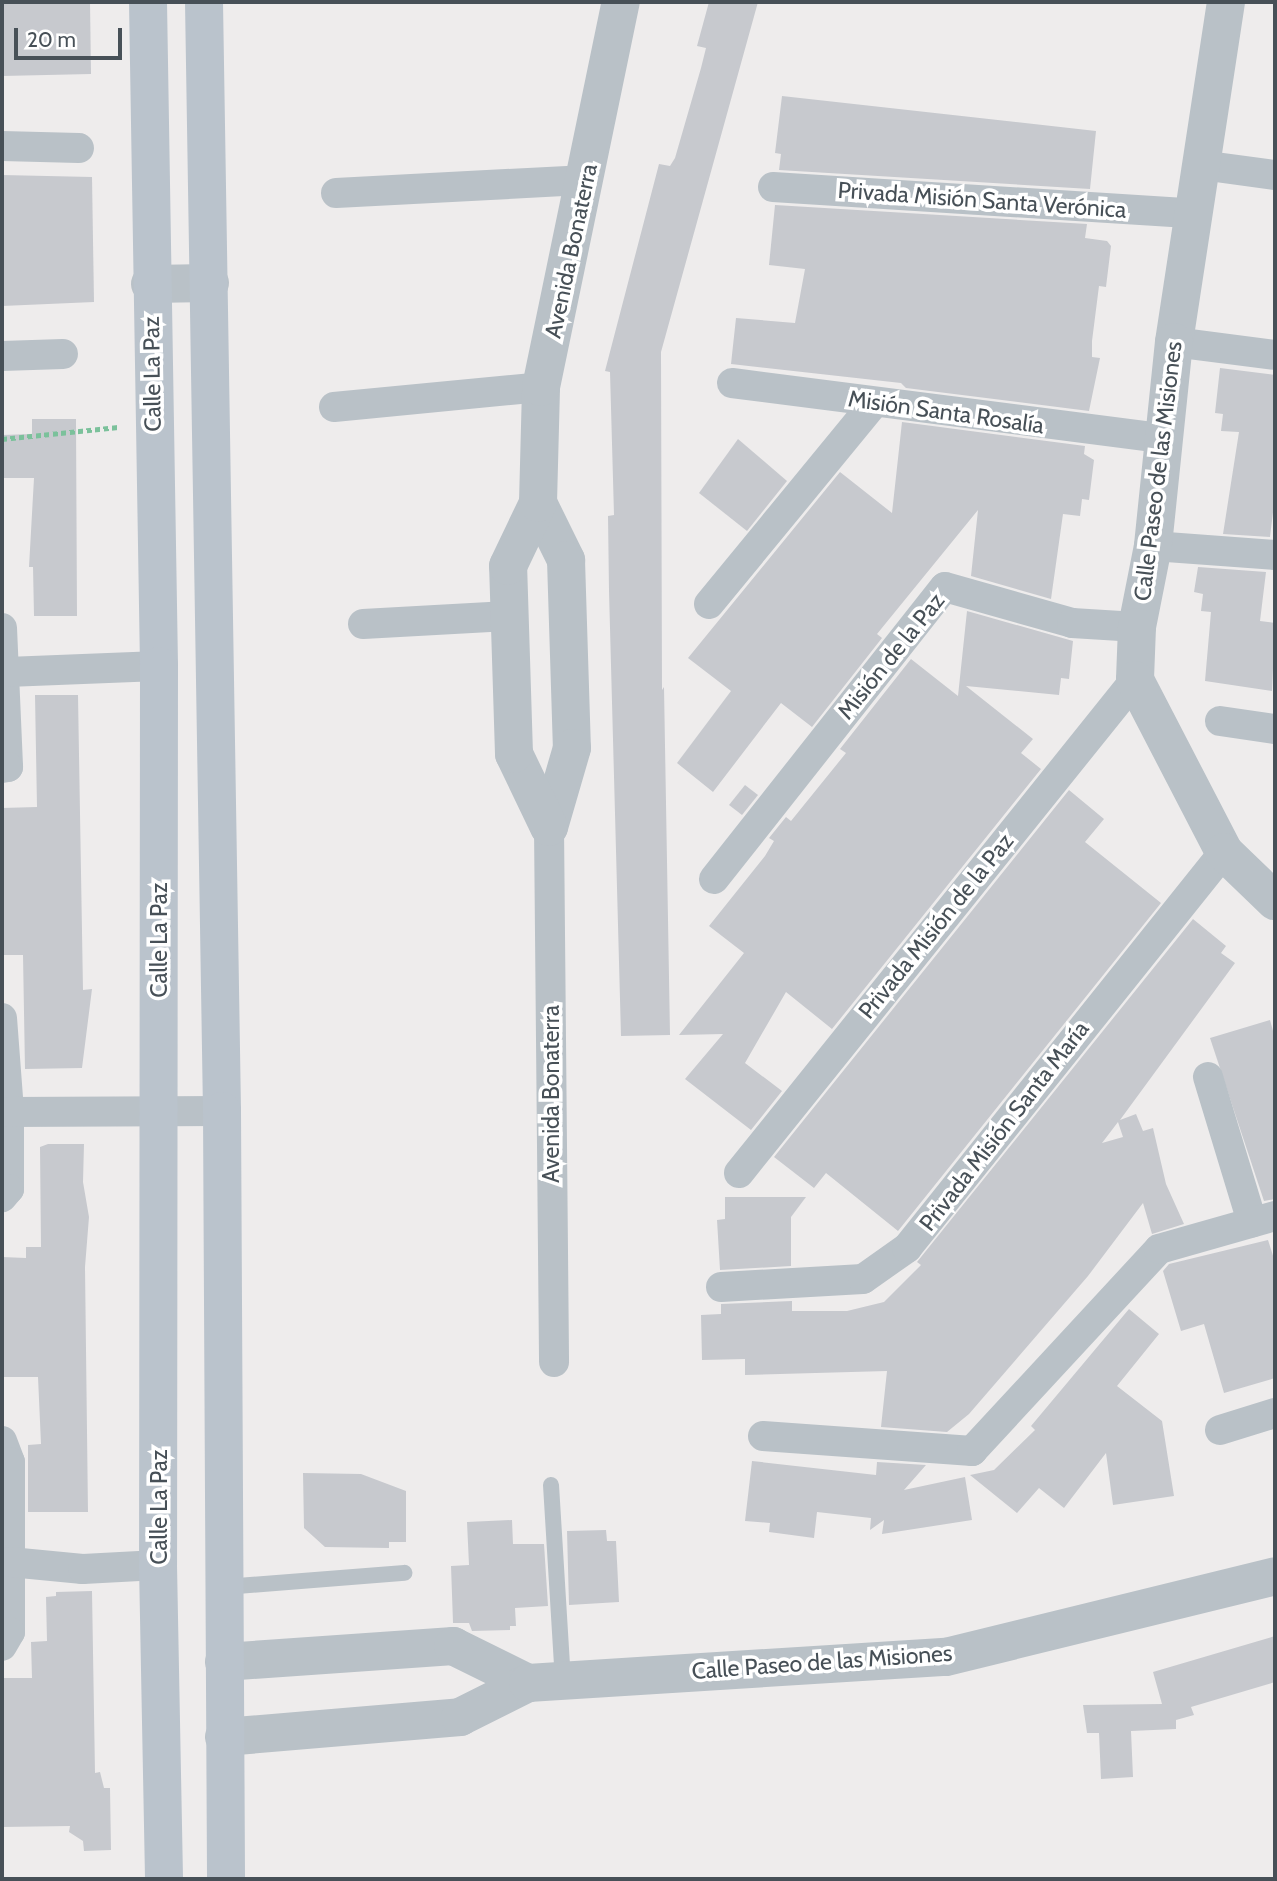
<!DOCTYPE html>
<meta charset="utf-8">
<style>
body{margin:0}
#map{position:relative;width:1277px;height:1881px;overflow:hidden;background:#eeecec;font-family:Cabin,sans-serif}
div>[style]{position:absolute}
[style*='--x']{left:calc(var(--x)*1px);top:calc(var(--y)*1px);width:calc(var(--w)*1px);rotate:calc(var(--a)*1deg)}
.building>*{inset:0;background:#c7c9ce}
.path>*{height:4.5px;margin-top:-2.25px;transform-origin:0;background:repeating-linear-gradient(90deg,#7bc19b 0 5px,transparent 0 8.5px)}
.service>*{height:16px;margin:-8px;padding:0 8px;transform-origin:8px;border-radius:8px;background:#b9c1c7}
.minor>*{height:30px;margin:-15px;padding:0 15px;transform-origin:15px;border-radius:15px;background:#b9c1c7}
.tertiary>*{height:38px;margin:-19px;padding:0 19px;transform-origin:19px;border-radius:19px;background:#b9c1c7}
.secondary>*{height:38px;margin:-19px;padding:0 19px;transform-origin:19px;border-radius:19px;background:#bac3cc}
span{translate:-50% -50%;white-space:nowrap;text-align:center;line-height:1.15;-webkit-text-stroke:7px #fff;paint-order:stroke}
.street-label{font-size:23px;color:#475057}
.frame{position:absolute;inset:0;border:4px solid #475057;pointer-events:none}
.scale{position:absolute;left:14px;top:28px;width:108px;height:32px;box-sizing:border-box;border:4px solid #475057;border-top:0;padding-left:9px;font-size:21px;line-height:24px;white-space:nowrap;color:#475057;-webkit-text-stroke:5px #fff;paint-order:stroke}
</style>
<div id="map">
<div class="building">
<div style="clip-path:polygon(2px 2px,90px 2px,91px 74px,2px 76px)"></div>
<div style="clip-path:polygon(709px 2px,758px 2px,661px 352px,662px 690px,664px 687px,670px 1035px,621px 1036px,609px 591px,608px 516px,614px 515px,610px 372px,605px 371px,659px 164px,670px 166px,675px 158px,701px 68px,706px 48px,697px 46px)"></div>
<div style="clip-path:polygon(782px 96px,1096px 131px,1090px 189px,779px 170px,781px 154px,775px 153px)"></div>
<div style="clip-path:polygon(2px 175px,92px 177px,94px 302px,2px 306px)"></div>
<div style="clip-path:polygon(775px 205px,1087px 224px,1085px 238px,1107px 241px,1111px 246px,1106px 287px,1099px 286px,1092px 341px,1092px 357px,1100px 358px,1089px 411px,906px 388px,901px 383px,731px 364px,736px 318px,795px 323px,805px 269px,769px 265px)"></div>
<div style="clip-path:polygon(1220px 368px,1275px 375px,1275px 496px,1270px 537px,1223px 534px,1239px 432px,1221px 431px,1223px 414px,1215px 413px)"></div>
<div style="clip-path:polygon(32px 419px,76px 419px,77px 616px,34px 616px,33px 567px,29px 567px,34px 478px,2px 478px,2px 435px,32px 434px)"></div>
<div style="clip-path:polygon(902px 422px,1085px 446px,1084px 454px,1094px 460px,1089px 500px,1082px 499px,1080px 516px,1063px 514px,1051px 599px,971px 576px,978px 510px,877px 634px,882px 638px,812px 727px,781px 703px,713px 792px,677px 763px,731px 691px,688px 658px,840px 472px,892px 513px)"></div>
<div style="clip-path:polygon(738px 439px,787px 481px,747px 531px,699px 493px)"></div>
<div style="clip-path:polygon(1198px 567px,1266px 572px,1260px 621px,1275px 623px,1272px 691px,1205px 681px,1211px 612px,1201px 611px,1203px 594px,1194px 592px)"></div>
<div style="clip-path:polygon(967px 611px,1073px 641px,1069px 679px,1061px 678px,1059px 695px,966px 686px,1033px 739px,1021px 753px,1041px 769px,832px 1029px,786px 992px,745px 1063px,782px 1091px,751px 1130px,685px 1079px,723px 1034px,679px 1035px,744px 953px,709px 926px,765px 856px,774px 841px,769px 838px,786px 817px,791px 821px,846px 753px,840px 749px,911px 659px,958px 696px)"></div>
<div style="clip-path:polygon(35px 695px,78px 695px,83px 990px,92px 989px,82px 1068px,25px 1069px,23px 955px,2px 955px,2px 808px,37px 807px)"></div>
<div style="clip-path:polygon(745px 785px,758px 795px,742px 815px,729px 805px)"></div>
<div style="clip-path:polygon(1069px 790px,1104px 819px,1085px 842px,1161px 903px,898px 1231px,826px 1173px,814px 1188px,774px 1157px)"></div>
<div style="clip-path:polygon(evenodd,1193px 919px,1226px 946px,1221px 953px,1235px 963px,1120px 1120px,1136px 1114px,1143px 1131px,1153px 1128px,1166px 1184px,1184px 1224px,1152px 1234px,1143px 1203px,1088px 1276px,969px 1414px,947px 1432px,881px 1427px,887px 1371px,745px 1375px,745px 1359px,702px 1360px,701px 1315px,721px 1314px,721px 1304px,792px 1301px,792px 1311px,847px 1311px,884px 1302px,921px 1265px,917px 1262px,1193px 919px,1118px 1122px,1123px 1137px,1102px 1143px,1118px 1122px)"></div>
<div style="clip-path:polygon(1270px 1020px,1275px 1038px,1275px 1199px,1264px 1201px,1210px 1038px)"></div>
<div style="clip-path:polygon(48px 1144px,84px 1144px,83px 1182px,89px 1217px,85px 1267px,88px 1512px,28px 1512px,28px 1445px,41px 1444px,38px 1377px,2px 1377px,2px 1257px,26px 1258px,26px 1247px,41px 1247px,40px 1147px)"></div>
<div style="clip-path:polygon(725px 1197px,806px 1197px,791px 1217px,791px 1266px,720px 1270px,717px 1220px,725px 1219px)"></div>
<div style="clip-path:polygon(1268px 1240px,1275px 1262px,1275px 1378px,1224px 1393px,1204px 1324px,1181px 1331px,1163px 1271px,1169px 1264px)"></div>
<div style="clip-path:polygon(1129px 1309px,1159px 1334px,1117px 1386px,1162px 1421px,1174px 1496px,1113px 1505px,1106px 1453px,1064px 1508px,1039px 1488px,1017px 1513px,970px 1475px,994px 1470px,1035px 1430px,1031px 1426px)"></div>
<div style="clip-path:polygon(752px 1461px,876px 1475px,877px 1462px,926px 1465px,904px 1490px,965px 1477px,972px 1520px,882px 1534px,884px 1520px,870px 1530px,871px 1518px,817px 1512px,814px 1538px,769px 1532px,770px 1523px,745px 1521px)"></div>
<div style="clip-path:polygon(303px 1473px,361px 1474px,406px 1491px,406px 1542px,389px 1542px,389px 1548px,325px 1547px,304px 1528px)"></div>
<div style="clip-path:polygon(512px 1520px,513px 1544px,544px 1544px,548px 1606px,515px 1608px,516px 1626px,510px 1626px,510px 1630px,472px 1631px,469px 1623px,453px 1623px,451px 1566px,469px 1565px,467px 1522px)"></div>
<div style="clip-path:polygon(606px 1530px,607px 1541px,616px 1541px,619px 1602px,569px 1605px,567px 1531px)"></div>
<div style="clip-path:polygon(92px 1591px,95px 1773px,100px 1772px,104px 1788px,110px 1788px,111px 1850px,84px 1851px,83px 1841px,69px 1832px,70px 1826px,2px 1827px,2px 1678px,32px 1678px,31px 1642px,47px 1641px,46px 1597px,56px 1596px,56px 1592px)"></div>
<div style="clip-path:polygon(1275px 1636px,1275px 1682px,1191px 1707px,1194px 1715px,1176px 1720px,1176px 1729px,1131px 1731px,1133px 1777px,1101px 1779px,1099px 1733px,1087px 1733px,1083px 1705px,1162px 1704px,1153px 1672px)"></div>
</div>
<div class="path">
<div style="--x:2;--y:439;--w:117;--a:-5.9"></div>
</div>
<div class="service">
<div style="--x:551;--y:1485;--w:194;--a:86.5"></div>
<div style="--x:225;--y:1587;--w:180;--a:-4.5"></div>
</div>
<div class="minor">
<div style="--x:2;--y:146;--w:77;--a:1.5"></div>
<div style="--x:1201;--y:165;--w:75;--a:7.7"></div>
<div style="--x:773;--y:187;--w:420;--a:3.6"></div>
<div style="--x:336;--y:193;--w:251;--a:-3"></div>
<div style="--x:1174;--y:342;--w:102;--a:7.3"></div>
<div style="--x:2;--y:356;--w:61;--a:-1.9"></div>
<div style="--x:732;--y:383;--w:433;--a:7.3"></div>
<div style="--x:334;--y:407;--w:208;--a:-5.5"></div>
<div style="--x:1153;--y:546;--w:122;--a:4.2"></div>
<div style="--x:709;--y:604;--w:260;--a:-50.6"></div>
<div style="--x:363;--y:624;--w:145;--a:-3.2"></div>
<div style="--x:2;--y:628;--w:139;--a:87.5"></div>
<div style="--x:8;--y:767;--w:6;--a:171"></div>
<div style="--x:7;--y:672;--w:152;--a:-2.3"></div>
<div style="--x:1220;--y:721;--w:56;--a:8.3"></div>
<div style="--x:549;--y:827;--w:535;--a:89.46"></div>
<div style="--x:714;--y:879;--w:372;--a:-51.7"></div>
<div style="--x:945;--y:587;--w:132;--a:15.8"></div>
<div style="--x:1072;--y:623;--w:65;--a:3.5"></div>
<div style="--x:2;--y:1018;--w:94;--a:85.7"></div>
<div style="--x:9;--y:1112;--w:77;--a:90"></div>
<div style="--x:9;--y:1189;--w:11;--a:131"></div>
<div style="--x:1208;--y:1077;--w:152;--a:73.1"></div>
<div style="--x:9;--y:1112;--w:213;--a:-0.3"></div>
<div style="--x:739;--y:1173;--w:632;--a:-51.23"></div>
<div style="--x:721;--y:1287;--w:142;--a:-3.2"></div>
<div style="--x:863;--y:1279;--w:54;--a:-35.2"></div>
<div style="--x:907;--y:1248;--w:507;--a:-51.32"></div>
<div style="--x:1220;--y:1430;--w:58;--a:-17.2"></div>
<div style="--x:763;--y:1436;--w:210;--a:4.1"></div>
<div style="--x:972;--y:1451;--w:275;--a:-47.2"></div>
<div style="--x:1159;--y:1249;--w:121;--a:-15.9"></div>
<div style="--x:2;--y:1441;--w:22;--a:69"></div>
<div style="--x:10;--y:1462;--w:170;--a:90"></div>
<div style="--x:10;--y:1632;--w:16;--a:120"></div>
<div style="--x:10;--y:1562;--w:73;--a:5.5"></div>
<div style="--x:83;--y:1569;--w:75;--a:-3.1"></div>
</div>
<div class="tertiary">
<div style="--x:1226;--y:2;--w:344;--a:98.7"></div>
<div style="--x:1174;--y:342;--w:205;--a:95.9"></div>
<div style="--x:1153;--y:546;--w:83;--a:101.2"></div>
<div style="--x:1137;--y:627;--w:53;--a:92.2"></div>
<div style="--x:1135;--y:680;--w:194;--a:62.6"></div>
<div style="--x:1224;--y:852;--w:71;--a:43.9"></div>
<div style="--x:150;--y:284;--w:60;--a:-1"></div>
<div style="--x:538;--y:503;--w:64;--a:63.8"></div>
<div style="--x:566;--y:560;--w:188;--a:88.2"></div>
<div style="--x:572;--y:748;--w:82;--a:106.2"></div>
<div style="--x:549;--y:827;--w:81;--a:-115.6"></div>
<div style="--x:514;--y:754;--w:188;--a:-91.8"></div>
<div style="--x:508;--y:566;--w:70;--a:-64.5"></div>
<div style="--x:538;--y:503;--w:116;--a:-88.5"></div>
<div style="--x:541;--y:387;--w:393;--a:-78.3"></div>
<div style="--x:224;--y:1662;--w:230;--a:-4"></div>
<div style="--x:453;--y:1646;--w:84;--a:26.3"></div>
<div style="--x:224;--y:1737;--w:237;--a:-4.8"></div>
<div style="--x:460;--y:1717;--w:76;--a:-26.6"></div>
<div style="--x:528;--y:1683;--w:419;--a:-3.6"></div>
<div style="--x:946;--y:1657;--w:339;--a:-13.8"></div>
</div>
<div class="secondary">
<div style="--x:148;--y:2;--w:664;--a:89.05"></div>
<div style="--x:159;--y:666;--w:899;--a:90.06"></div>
<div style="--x:158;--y:1565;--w:314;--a:88.9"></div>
<div style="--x:204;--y:2;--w:1109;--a:89.07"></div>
<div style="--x:222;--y:1111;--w:768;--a:89.7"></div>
</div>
<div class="street-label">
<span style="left:982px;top:200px;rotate:4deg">Privada Misión Santa Verónica</span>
<span style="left:571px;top:251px;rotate:-78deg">Avenida Bonaterra</span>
<span style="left:152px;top:374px;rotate:-91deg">Calle La Paz</span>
<span style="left:946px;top:412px;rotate:8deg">Misión Santa Rosalía</span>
<span style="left:1158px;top:471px;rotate:-83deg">Calle Paseo de las Misiones</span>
<span style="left:891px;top:656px;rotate:-51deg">Misión de la Paz</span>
<span style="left:936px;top:926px;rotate:-51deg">Privada Misión de la Paz</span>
<span style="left:159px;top:940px;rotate:-90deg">Calle La Paz</span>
<span style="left:551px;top:1094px;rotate:-90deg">Avenida Bonaterra</span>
<span style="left:1004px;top:1126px;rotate:-52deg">Privada Misión Santa María</span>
<span style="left:159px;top:1507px;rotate:-90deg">Calle La Paz</span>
<span style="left:822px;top:1662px;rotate:-4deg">Calle Paseo de las Misiones</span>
</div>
<div class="frame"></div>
<div class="scale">20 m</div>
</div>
